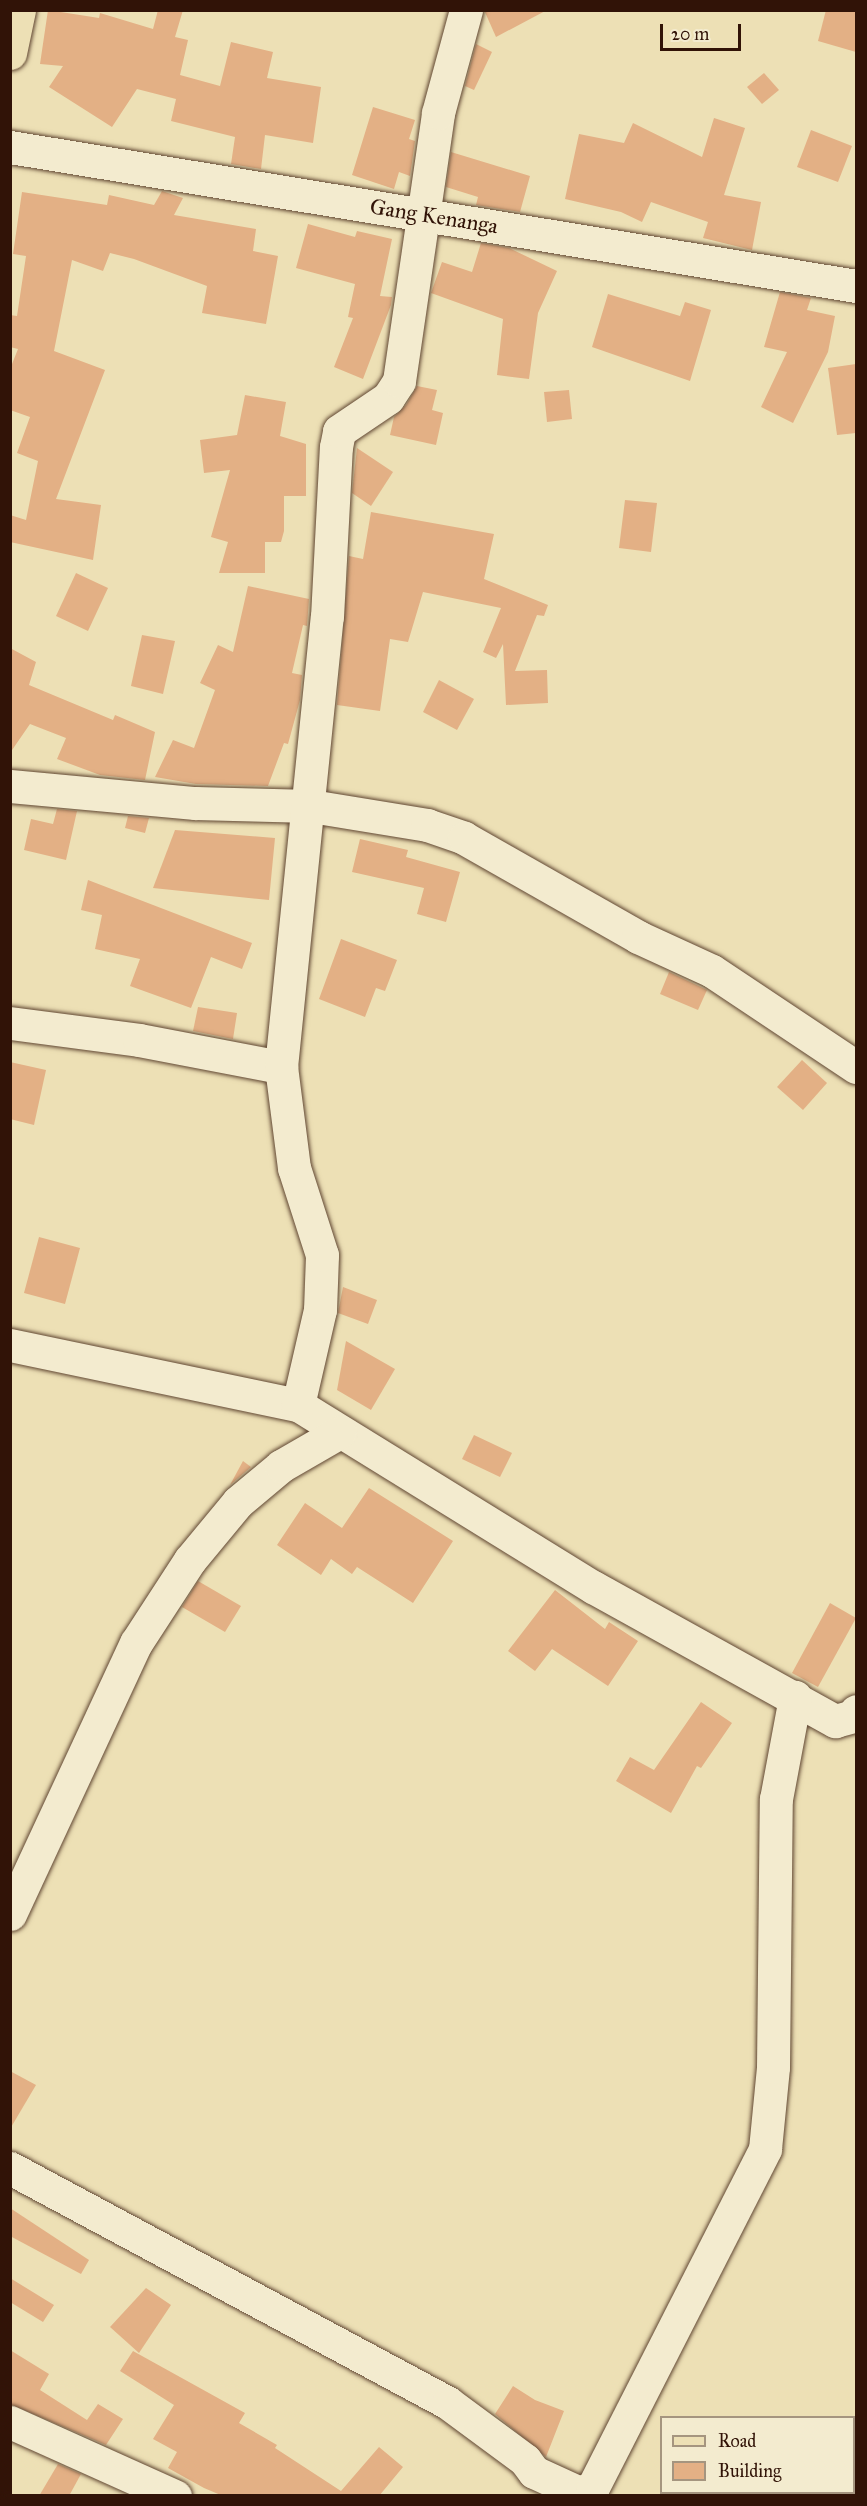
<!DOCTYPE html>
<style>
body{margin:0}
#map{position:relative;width:867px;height:2506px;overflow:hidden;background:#ede0b5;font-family:"IM FELL Great Primer",serif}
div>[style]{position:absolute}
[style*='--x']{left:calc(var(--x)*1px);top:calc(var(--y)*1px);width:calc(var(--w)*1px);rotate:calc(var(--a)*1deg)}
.building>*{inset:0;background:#e3b085}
.roads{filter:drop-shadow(0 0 2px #604632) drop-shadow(0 0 2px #604632)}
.minor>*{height:33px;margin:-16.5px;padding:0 16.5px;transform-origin:16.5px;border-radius:16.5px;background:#f3ebcf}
.major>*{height:33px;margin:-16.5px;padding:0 16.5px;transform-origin:16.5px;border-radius:16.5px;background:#ede0b5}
span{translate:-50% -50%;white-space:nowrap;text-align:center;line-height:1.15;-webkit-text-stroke:4.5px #f3ebcf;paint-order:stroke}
.street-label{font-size:22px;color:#311307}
.frame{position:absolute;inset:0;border:12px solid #311307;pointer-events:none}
.legend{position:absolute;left:660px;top:2416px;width:195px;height:78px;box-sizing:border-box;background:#f3ebcf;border:2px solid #a5957f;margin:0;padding:8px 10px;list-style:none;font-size:18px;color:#311307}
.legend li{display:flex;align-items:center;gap:12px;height:30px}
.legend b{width:30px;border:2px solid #a5957f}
.scale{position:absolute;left:660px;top:24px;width:81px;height:27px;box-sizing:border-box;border:3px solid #311307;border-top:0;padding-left:8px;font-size:18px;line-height:21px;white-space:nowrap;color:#311307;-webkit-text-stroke:4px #f3ebcf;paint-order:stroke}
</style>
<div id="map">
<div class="building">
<div style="clip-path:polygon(48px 10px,99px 18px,100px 13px,153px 29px,158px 10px,183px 10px,175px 37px,188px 40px,180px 75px,220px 86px,231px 42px,273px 52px,267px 78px,321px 87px,313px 143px,265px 135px,261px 169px,231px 164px,235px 137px,171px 121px,176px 99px,137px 89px,112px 127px,49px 87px,63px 66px,40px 64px)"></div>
<div style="clip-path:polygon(484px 10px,547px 10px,496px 37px)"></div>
<div style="clip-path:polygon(826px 10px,856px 10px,856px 52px,818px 41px)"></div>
<div style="clip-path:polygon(476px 44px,492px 52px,474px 90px,465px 86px)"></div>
<div style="clip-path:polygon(764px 73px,779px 90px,762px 104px,747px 87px)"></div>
<div style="clip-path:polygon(373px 107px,415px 120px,409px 139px,415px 141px,410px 176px,399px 172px,394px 189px,352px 175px)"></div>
<div style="clip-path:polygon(714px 118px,745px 128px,724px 195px,761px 202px,752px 250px,703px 238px,708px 222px,651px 202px,642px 222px,621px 212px,565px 199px,579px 134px,624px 143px,633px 123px,702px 157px)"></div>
<div style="clip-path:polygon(811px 130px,852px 146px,838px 182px,797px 167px)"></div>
<div style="clip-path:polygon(451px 152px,530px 176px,520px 212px,476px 205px,478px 197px,446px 187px)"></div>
<div style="clip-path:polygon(162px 191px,183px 198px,174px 215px,256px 229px,253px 251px,278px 256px,266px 324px,202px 313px,207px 286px,134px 259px,110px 253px,103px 271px,72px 260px,54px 351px,105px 370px,56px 499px,101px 505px,93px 560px,10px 542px,10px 515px,26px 520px,38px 461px,17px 453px,30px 417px,10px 410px,10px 369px,18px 349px,10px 347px,10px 315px,17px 316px,26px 256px,13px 254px,22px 192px,107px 205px,109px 195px,154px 205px)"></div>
<div style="clip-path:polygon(308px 224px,355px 237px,357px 231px,392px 239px,380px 296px,392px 297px,391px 305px,363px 379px,334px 367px,353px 318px,348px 317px,355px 284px,296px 268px)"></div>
<div style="clip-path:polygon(481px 243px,509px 248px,557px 271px,538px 313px,529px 379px,497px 375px,503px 319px,431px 293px,442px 262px,472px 272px)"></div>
<div style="clip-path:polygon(780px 292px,811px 298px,807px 310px,835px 316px,828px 352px,793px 423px,761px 407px,787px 352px,764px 347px)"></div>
<div style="clip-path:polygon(608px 294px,680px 316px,685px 302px,711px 310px,690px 381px,592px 347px)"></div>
<div style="clip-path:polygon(856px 364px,856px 433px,837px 435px,828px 368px)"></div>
<div style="clip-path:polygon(417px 386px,437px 390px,432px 410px,443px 413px,436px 445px,390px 435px,394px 417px,406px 405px)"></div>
<div style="clip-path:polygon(569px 390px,572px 419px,547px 422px,544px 392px)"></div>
<div style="clip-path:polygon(245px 395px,286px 402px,280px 436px,306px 444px,306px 496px,284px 496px,284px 531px,281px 542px,265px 542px,265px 573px,219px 573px,228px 542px,211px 537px,230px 470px,204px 473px,200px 440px,237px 435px)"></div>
<div style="clip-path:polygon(357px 448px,393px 472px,371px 506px,352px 493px)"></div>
<div style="clip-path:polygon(625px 500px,657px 503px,651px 552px,619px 548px)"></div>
<div style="clip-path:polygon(371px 512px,494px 534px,484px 579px,548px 605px,544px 616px,537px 615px,515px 671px,547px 670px,548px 703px,506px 705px,503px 644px,496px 658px,483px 652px,501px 608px,423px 592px,408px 642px,390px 639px,380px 711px,337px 705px,349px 556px,363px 559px)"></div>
<div style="clip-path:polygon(76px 573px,108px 588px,88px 631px,56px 616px)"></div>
<div style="clip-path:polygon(248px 586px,309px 599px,307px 626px,303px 625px,292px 673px,302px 675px,300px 700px,288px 744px,284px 743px,268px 786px,196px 784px,155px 777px,173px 740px,194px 748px,215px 690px,200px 683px,218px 645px,233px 652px)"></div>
<div style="clip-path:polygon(142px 635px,175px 641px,163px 694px,131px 686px)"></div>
<div style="clip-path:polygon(10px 648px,36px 662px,29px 685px,113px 720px,115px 715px,155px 732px,145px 780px,100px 775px,57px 759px,66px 738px,30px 724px,10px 753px)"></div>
<div style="clip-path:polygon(439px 680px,474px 699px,457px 730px,423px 712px)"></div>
<div style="clip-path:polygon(57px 809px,77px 811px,66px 860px,24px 850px,31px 819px,53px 824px)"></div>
<div style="clip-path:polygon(128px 816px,149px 818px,145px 833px,125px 828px)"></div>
<div style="clip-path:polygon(175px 830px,275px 838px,269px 900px,153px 888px)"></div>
<div style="clip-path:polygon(360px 839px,408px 850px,406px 857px,460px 872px,446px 922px,417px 914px,424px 888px,352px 872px)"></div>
<div style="clip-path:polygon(88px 880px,252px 943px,242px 969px,211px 957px,191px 1008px,130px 986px,140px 959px,95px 949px,102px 915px,81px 910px)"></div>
<div style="clip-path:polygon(341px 939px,397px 960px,385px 991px,376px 988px,365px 1017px,319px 999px)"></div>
<div style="clip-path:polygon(669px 972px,707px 990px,698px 1010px,660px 994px)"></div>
<div style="clip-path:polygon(198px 1007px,237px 1013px,233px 1039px,193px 1031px)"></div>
<div style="clip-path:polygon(802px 1060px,827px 1083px,803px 1110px,777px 1087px)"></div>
<div style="clip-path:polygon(10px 1062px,46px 1070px,34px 1125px,10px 1119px)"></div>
<div style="clip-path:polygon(39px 1237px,80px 1248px,65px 1304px,24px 1293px)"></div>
<div style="clip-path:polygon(343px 1287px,377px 1300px,368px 1324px,338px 1313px)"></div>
<div style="clip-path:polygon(346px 1341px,395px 1369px,371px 1410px,337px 1390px)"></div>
<div style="clip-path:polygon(474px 1435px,512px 1453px,500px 1477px,462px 1459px)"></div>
<div style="clip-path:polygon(243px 1461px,251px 1467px,230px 1485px)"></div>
<div style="clip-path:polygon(369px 1488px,453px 1541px,413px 1603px,357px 1567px,352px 1574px,331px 1559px,321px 1575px,277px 1545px,305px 1503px,342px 1528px)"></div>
<div style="clip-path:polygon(198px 1581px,241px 1606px,225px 1632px,182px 1607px)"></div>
<div style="clip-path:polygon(555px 1590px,605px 1629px,609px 1622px,638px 1641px,608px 1686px,552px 1649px,535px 1671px,508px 1651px)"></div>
<div style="clip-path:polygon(830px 1603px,856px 1618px,818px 1687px,792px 1673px)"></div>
<div style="clip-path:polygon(701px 1702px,732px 1723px,701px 1768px,697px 1766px,671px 1813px,616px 1781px,630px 1757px,654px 1770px)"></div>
<div style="clip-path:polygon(10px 2071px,36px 2085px,10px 2129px)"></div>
<div style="clip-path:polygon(10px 2208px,89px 2260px,81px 2274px,10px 2236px)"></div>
<div style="clip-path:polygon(10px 2278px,54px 2305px,43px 2322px,10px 2302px)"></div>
<div style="clip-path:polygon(146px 2288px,171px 2305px,139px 2353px,110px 2327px)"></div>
<div style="clip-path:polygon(10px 2350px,49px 2374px,40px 2390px,87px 2420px,98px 2404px,123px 2419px,106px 2445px,10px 2404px)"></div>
<div style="clip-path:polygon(133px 2351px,245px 2413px,239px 2423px,277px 2445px,275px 2448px,341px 2491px,379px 2447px,403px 2467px,379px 2496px,223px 2496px,204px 2488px,168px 2468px,177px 2452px,153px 2439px,174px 2405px,120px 2371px)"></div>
<div style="clip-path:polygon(513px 2386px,535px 2400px,564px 2411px,546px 2457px,495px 2414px)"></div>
<div style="clip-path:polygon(58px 2464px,81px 2474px,69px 2496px,39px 2496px)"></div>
</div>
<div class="roads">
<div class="minor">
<div style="--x:10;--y:147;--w:857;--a:9.33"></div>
<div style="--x:10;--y:786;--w:186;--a:5.3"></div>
<div style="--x:195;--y:803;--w:116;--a:1.5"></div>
<div style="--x:311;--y:806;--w:118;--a:9.3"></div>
<div style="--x:427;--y:825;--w:39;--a:19"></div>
<div style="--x:464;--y:838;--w:200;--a:29.6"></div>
<div style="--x:638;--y:937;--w:81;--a:24.7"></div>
<div style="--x:712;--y:971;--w:173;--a:33.7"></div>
<div style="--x:10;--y:1023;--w:130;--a:7.5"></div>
<div style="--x:139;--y:1040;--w:145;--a:10.8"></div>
<div style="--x:10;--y:1345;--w:294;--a:11.8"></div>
<div style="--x:298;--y:1405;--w:347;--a:31.7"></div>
<div style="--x:593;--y:1587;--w:277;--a:29"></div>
<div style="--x:835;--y:1721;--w:20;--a:-15"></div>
<div style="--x:854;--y:1716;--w:5;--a:-68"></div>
<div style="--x:298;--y:1405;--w:98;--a:-77"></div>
<div style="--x:320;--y:1310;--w:55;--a:-87.9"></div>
<div style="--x:322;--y:1255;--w:91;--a:-107.8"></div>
<div style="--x:294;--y:1168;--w:102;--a:-97.3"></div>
<div style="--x:281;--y:1067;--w:452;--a:-84.2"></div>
<div style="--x:327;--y:617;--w:170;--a:-87"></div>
<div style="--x:336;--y:447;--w:16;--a:-79"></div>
<div style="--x:339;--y:431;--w:59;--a:-34"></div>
<div style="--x:388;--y:398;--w:20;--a:-57"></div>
<div style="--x:399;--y:381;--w:271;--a:-81.7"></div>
<div style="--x:438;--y:113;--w:107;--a:-74.8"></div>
<div style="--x:10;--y:1914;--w:299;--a:-65.1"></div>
<div style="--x:136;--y:1643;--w:99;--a:-57"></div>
<div style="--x:190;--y:1560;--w:75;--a:-50.4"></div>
<div style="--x:238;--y:1502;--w:56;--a:-39.9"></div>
<div style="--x:281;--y:1466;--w:68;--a:-30"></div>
<div style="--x:10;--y:2168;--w:497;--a:28.2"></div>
<div style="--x:448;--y:2403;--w:96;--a:36.5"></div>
<div style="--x:525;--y:2460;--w:15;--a:53"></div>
<div style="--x:534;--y:2472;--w:51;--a:24.5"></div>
<div style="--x:580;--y:2493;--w:14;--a:-25"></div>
<div style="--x:593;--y:2487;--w:379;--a:-63"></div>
<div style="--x:765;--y:2149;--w:82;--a:-84.4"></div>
<div style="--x:773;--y:2067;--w:268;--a:-89.4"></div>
<div style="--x:776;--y:1799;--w:104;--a:-79.4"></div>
<div style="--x:10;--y:2422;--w:181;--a:24.2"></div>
</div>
<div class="major">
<div style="--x:10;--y:53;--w:44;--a:-78.2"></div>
</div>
</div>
<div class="street-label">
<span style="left:434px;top:216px;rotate:9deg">Gang Kenanga</span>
</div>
<div class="frame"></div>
<ul class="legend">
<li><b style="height:8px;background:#ede0b5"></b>Road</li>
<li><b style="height:16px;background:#e3b085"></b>Building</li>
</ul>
<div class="scale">20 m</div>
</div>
